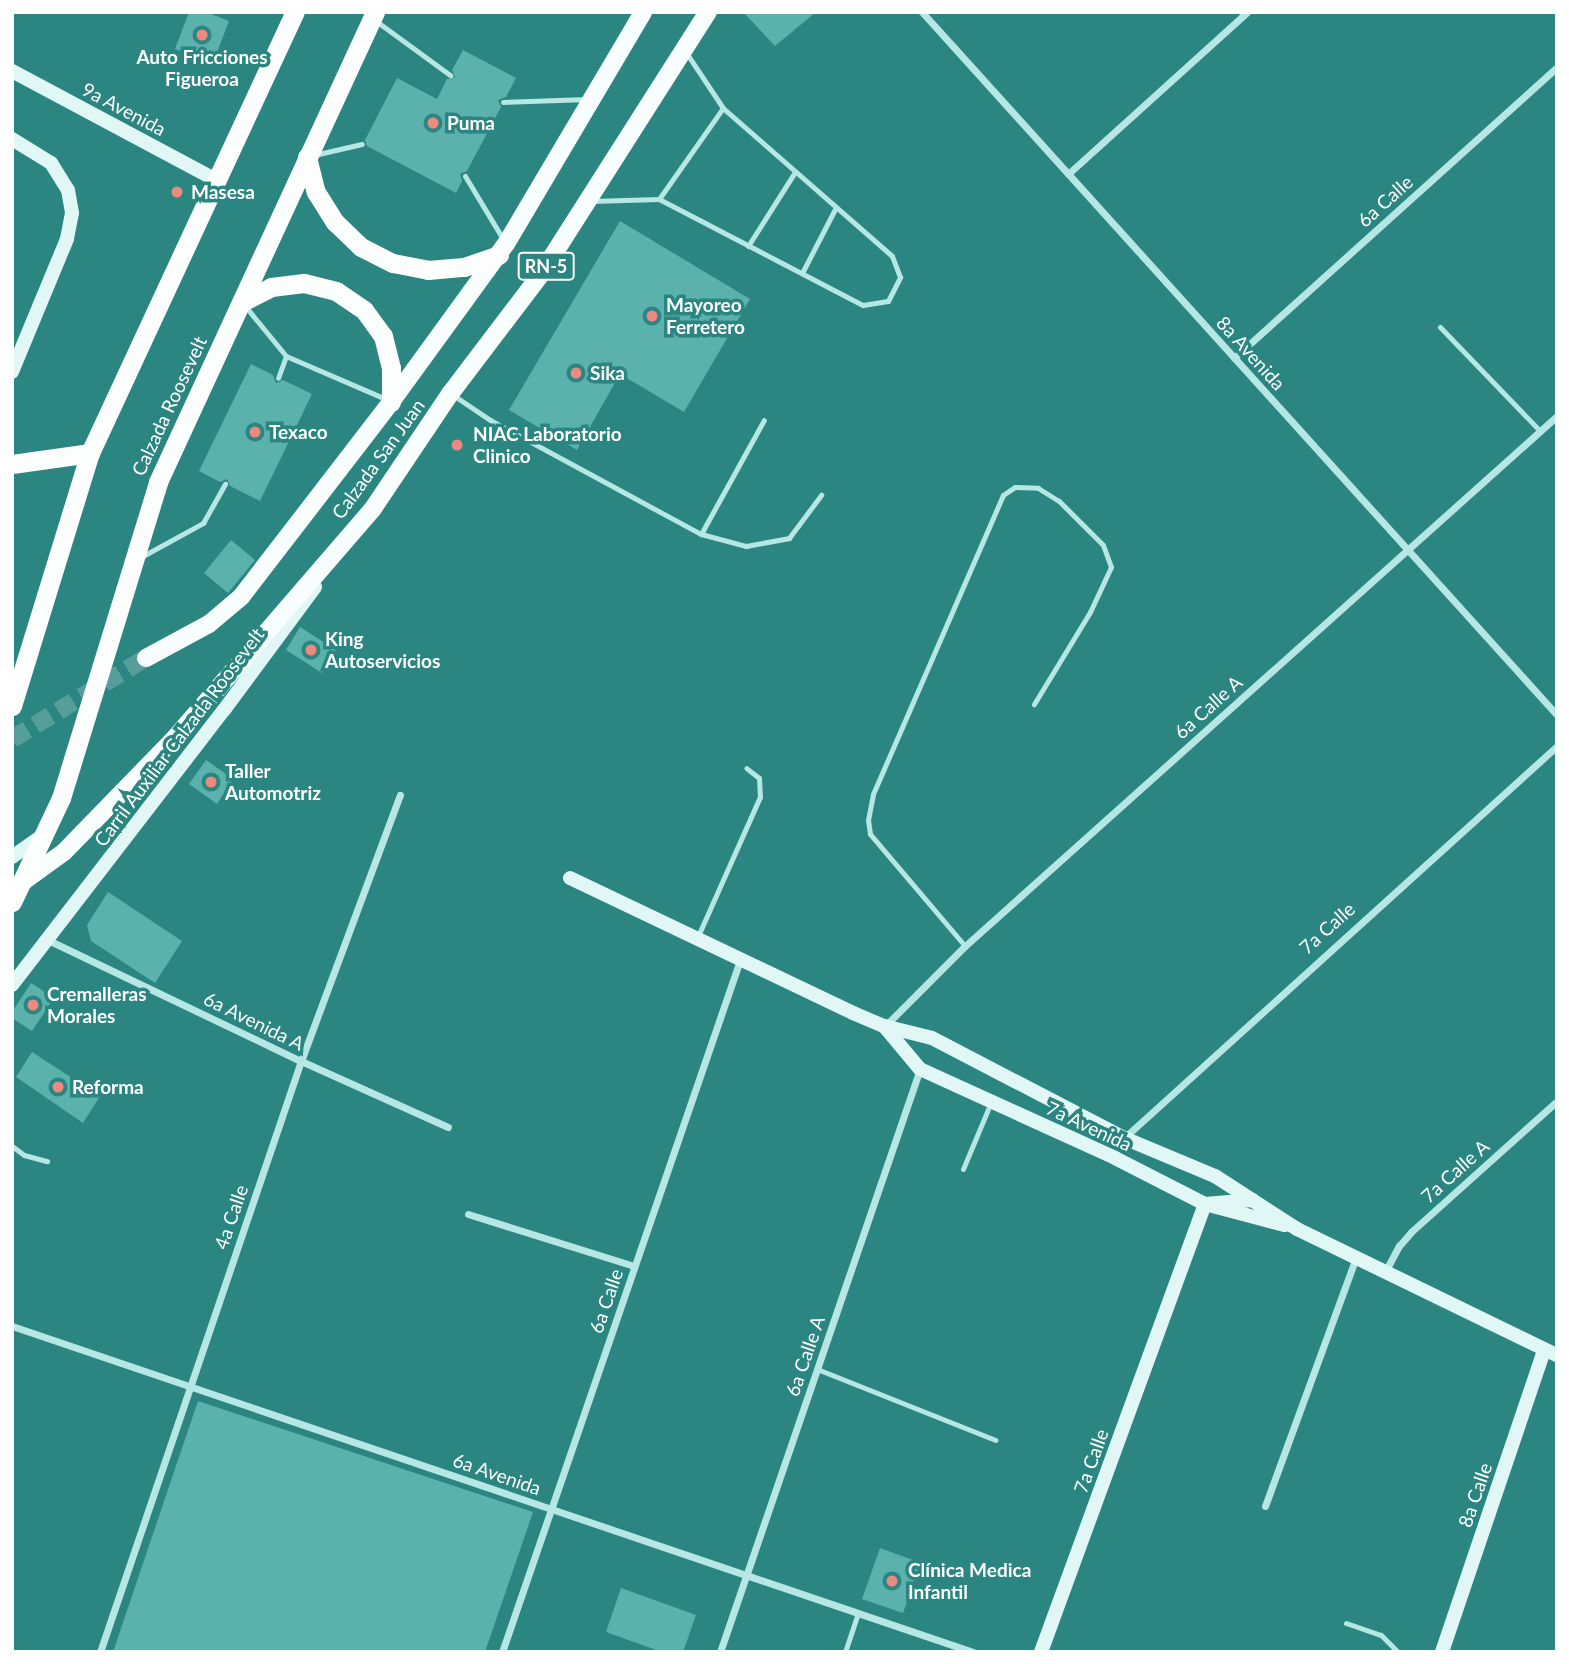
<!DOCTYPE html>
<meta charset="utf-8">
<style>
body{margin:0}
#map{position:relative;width:1569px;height:1664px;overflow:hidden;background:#2b8681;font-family:Lato,sans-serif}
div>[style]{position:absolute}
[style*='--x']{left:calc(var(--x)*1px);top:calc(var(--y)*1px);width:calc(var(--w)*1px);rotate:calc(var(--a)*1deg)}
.building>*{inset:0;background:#5bb1ac}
.primary-tunnel>*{height:18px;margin-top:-9px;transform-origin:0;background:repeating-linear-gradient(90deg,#559e9a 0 18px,transparent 0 27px)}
.service>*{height:5px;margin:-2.5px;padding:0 2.5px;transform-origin:2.5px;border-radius:2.5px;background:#b7e7e4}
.minor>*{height:7px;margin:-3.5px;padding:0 3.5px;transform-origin:3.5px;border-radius:3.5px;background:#b7e7e4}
.secondary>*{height:14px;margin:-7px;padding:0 7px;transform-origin:7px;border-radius:7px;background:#e0f7f6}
.primary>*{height:18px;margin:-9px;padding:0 9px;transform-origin:9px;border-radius:9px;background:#f8fefe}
.trunk>*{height:19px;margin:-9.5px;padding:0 9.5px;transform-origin:9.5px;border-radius:9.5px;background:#fcfefe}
.dots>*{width:19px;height:19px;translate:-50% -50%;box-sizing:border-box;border:4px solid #2b8681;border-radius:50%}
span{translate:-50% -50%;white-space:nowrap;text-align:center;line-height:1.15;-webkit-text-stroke:7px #2b8681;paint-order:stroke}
.shield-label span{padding:2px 5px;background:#2b8681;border:2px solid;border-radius:5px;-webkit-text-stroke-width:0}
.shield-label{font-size:18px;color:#fff;font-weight:700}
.poi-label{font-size:19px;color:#fff;font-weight:700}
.left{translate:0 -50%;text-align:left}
.street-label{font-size:19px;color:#fff}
.frame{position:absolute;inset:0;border:14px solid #fff;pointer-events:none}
</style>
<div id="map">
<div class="building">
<div style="clip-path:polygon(189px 12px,206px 12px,229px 21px,213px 63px,175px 49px)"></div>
<div style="clip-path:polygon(743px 12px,816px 12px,775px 46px)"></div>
<div style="clip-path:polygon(463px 50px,516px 78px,506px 97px,498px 100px,501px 107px,467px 171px,460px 174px,462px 181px,456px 193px,367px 146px,365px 140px,397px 78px,437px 99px,447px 79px,455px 77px,452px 70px)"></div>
<div style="clip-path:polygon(620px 221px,750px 299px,684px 412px,620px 374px,577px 450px,509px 410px)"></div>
<div style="clip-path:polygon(251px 364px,273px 375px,276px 383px,283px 380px,312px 394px,260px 501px,230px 486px,227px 479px,220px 482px,199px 471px)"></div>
<div style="clip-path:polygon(231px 540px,255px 560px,228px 593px,204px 573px)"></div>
<div style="clip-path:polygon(300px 627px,336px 650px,322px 673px,286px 650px)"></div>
<div style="clip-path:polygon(206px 760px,233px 779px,217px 804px,189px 784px)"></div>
<div style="clip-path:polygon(108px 892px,182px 941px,155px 983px,91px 941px,87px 925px)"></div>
<div style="clip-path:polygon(31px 983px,54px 998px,32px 1031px,12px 1018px,12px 1012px)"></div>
<div style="clip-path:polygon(32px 1052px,100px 1096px,83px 1123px,16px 1077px)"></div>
<div style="clip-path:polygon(198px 1401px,533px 1512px,485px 1652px,113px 1652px)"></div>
<div style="clip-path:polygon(880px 1548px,921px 1563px,903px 1613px,862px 1599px)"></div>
<div style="clip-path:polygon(621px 1588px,696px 1615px,683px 1652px,662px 1652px,606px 1632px)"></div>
</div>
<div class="primary-tunnel">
<div style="--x:12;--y:739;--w:157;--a:-31.2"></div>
</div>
<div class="service">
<div style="--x:376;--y:21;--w:92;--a:36.1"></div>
<div style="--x:503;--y:102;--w:85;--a:-2"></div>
<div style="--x:314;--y:155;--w:49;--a:-12.9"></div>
<div style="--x:465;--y:176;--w:74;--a:58.9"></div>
<div style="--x:659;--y:199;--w:111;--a:-54.9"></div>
<div style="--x:591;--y:201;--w:68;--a:-1.7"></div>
<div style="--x:659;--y:199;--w:230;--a:27.5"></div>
<div style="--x:863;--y:305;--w:25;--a:-9"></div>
<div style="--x:888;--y:301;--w:27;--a:-63"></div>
<div style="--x:900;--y:277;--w:22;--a:-111"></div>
<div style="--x:892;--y:256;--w:225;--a:-138.8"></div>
<div style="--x:723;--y:108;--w:65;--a:-123.7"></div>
<div style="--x:748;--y:246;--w:88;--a:-57.6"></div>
<div style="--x:802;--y:273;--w:74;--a:-62.7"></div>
<div style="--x:245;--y:306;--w:65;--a:50.6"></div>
<div style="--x:286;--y:356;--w:23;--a:110"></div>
<div style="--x:1440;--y:327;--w:144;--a:46.1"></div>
<div style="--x:286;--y:356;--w:109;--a:23.3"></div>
<div style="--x:453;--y:395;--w:45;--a:34"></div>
<div style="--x:490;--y:420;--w:240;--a:28.4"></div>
<div style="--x:701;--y:534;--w:47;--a:14.9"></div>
<div style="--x:746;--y:546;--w:44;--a:-10.5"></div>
<div style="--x:789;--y:538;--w:54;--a:-53.3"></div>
<div style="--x:701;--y:534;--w:130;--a:-61.1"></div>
<div style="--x:141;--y:557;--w:71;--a:-28.7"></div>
<div style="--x:203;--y:523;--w:45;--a:-60.6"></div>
<div style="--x:698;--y:936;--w:152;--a:-66"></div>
<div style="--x:760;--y:797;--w:19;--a:-93"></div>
<div style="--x:759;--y:778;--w:16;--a:-142"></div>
<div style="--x:965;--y:946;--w:147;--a:-130.3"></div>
<div style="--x:870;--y:834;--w:14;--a:-98"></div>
<div style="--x:868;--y:820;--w:26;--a:-79"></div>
<div style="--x:873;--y:794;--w:326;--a:-66.5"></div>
<div style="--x:1003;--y:495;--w:14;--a:-34"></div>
<div style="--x:1015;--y:487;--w:23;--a:2"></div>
<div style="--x:1038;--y:488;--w:25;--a:32"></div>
<div style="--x:1059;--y:501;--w:62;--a:45"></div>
<div style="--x:1103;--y:545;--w:23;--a:70"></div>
<div style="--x:1111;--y:567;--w:50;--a:115"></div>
<div style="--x:1090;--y:612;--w:108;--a:121.3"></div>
<div style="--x:12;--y:1146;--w:15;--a:37"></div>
<div style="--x:24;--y:1155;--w:24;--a:15"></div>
<div style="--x:963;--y:1169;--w:73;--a:-67.3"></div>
<div style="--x:817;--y:1369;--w:192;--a:21.7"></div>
<div style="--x:1346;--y:1623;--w:37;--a:19"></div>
<div style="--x:1381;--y:1635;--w:24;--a:45"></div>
<div style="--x:845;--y:1652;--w:41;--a:-71.6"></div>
</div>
<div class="minor">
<div style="--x:922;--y:12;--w:947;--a:47.91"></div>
<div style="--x:1068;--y:174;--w:241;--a:-42.1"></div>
<div style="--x:1234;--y:358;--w:435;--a:-42"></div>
<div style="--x:48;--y:940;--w:280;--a:25.6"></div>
<div style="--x:301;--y:1061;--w:161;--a:24.2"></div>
<div style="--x:885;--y:1026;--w:113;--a:-45"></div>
<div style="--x:965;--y:946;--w:795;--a:-41.84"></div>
<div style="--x:1125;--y:1137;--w:583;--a:-42.15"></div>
<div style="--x:468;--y:1214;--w:174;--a:17.4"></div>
<div style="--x:1385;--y:1272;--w:30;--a:-62"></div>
<div style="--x:1399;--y:1246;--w:18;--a:-49"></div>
<div style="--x:1411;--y:1232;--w:196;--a:-41.9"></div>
<div style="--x:12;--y:1326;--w:1015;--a:18.74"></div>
<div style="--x:1265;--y:1506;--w:264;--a:-69.9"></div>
<div style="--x:100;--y:1652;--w:624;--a:-71.22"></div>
<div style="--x:301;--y:1061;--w:284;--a:-69.6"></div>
<div style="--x:502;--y:1652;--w:732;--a:-71.02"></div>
<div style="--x:720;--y:1652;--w:616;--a:-71.07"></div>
</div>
<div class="secondary">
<div style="--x:12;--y:71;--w:234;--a:28.1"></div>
<div style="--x:12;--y:139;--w:46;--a:31.6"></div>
<div style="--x:51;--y:163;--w:32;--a:58"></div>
<div style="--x:68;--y:190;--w:23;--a:80"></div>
<div style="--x:72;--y:213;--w:26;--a:101"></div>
<div style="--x:67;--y:239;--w:144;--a:112.5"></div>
<div style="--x:12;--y:857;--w:37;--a:-35"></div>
<div style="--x:570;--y:878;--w:314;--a:25.5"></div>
<div style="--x:853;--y:1013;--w:34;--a:23"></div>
<div style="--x:884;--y:1026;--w:49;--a:14"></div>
<div style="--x:932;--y:1038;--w:216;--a:27.5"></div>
<div style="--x:1124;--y:1138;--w:99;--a:22.7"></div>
<div style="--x:1215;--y:1176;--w:98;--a:32.9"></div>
<div style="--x:1297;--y:1229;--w:289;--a:25.9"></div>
<div style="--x:12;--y:985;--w:347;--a:-52.4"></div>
<div style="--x:224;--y:710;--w:153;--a:-53.5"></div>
<div style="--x:884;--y:1026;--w:56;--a:50.1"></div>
<div style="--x:920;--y:1069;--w:214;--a:24.5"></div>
<div style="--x:1115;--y:1158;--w:101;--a:27.1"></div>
<div style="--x:1205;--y:1204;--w:82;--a:14.9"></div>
<div style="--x:1041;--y:1652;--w:477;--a:-69.9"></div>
<div style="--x:1205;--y:1204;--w:48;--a:-4.8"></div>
<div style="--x:1442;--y:1652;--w:319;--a:-71.3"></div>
</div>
<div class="primary">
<div style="--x:146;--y:658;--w:72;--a:-28.4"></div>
<div style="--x:209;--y:624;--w:42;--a:-40.2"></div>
<div style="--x:241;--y:597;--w:246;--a:-52.4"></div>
<div style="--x:391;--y:402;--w:195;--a:-54"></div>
<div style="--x:506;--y:244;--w:269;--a:-59.4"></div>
<div style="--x:24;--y:881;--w:49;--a:-35.9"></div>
<div style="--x:64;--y:852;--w:159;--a:-45.8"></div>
<div style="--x:175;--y:738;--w:301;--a:-49.2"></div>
<div style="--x:372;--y:510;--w:140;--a:-56.1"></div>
<div style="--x:450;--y:394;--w:151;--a:-52.8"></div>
<div style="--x:541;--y:274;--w:311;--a:-57.5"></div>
</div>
<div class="trunk">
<div style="--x:307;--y:157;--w:36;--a:76"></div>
<div style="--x:316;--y:192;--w:36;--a:58"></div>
<div style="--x:335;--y:222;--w:36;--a:44"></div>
<div style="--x:361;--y:247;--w:36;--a:27"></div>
<div style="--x:393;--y:263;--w:36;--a:11"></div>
<div style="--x:428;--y:270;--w:36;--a:-5"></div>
<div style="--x:464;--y:267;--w:37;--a:-19"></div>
<div style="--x:242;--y:302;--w:33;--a:-27"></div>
<div style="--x:271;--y:287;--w:33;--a:-7"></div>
<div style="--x:304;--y:283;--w:33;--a:14"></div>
<div style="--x:336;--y:291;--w:34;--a:34"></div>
<div style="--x:364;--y:310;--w:32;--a:54"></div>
<div style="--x:383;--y:336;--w:33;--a:76"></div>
<div style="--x:391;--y:368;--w:34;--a:90"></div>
<div style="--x:12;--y:464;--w:79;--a:-8"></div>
<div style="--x:12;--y:706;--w:265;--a:-72.9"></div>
<div style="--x:90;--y:453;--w:486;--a:-65.1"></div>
<div style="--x:12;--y:902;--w:115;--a:-64.8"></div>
<div style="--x:61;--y:798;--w:331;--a:-72.9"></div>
<div style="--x:158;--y:482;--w:518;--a:-65.22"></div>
</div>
<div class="dots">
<div style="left:202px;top:35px;background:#ed8a7f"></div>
<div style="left:433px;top:123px;background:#ed8a7f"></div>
<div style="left:177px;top:192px;background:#ed8a7f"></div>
<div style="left:652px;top:316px;background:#ed8a7f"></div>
<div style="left:576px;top:373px;background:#ed8a7f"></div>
<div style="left:255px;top:432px;background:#ed8a7f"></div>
<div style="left:457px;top:445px;background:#ed8a7f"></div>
<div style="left:311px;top:650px;background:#ed8a7f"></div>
<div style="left:211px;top:782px;background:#ed8a7f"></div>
<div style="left:33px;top:1005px;background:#ed8a7f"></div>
<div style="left:58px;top:1087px;background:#ed8a7f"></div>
<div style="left:892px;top:1581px;background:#ed8a7f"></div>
</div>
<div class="shield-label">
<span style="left:546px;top:266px">RN-5</span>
</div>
<div class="poi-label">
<span style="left:202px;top:68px">Auto Fricciones<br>Figueroa</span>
<span class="left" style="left:447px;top:123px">Puma</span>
<span class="left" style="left:191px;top:192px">Masesa</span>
<span class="left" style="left:666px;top:316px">Mayoreo<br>Ferretero</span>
<span class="left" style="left:590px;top:373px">Sika</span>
<span class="left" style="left:269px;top:432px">Texaco</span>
<span class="left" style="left:473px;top:445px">NIAC Laboratorio<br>Clinico</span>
<span class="left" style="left:325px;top:650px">King<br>Autoservicios</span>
<span class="left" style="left:225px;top:782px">Taller<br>Automotriz</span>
<span class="left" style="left:47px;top:1005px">Cremalleras<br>Morales</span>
<span class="left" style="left:72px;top:1087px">Reforma</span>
<span class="left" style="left:908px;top:1581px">Clínica Medica<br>Infantil</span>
</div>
<div class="street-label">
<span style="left:124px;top:109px;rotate:28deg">9a Avenida</span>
<span style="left:1385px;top:201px;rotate:-42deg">6a Calle</span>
<span style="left:1251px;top:353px;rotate:48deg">8a Avenida</span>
<span style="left:169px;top:406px;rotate:-65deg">Calzada Roosevelt</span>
<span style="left:378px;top:459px;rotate:-54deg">Calzada San Juan</span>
<span style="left:1208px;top:707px;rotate:-42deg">6a Calle A</span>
<span style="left:179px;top:737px;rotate:-53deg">Carril Auxiliar Calzada Roosevelt</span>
<span style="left:1327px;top:928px;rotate:-42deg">7a Calle</span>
<span style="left:254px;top:1021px;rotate:26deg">6a Avenida A</span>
<span style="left:1089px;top:1126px;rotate:25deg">7a Avenida</span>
<span style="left:1455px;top:1171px;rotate:-42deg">7a Calle A</span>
<span style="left:231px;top:1217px;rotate:-71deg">4a Calle</span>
<span style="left:606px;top:1301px;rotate:-71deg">6a Calle</span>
<span style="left:805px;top:1356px;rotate:-71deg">6a Calle A</span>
<span style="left:1091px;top:1461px;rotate:-70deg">7a Calle</span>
<span style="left:497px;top:1474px;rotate:19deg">6a Avenida</span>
<span style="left:1475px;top:1495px;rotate:-71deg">8a Calle</span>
</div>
<div class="frame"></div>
</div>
